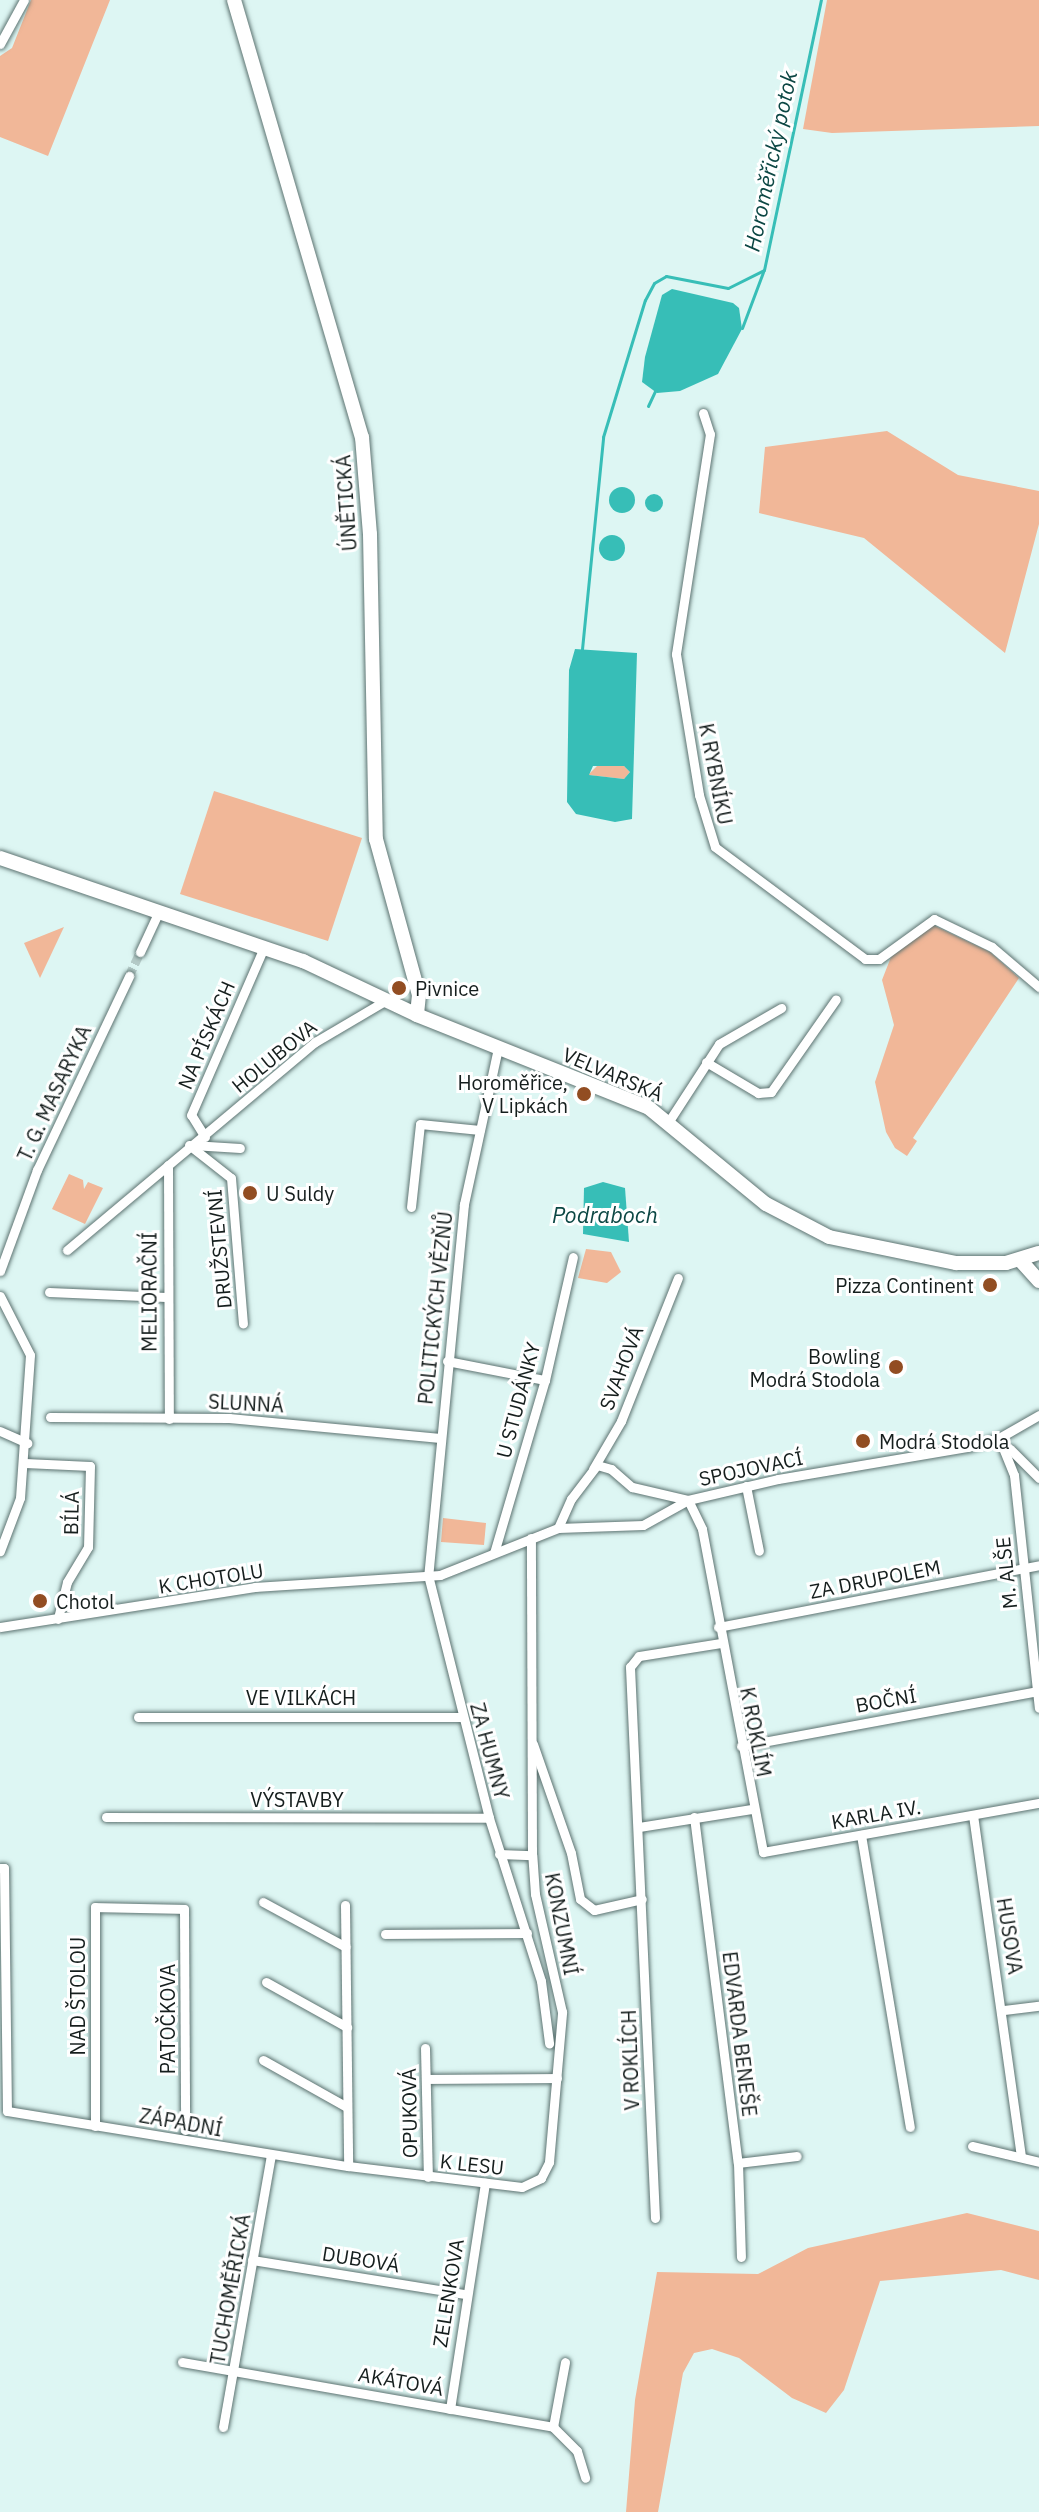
<!DOCTYPE html>
<meta charset="utf-8">
<style>
body{margin:0}
#map{position:relative;width:1039px;height:2512px;overflow:hidden;background:#ddf6f3;font-family:"IBM Plex Sans",sans-serif}
div>[style]{position:absolute}
[style*='--x']{left:calc(var(--x)*1px);top:calc(var(--y)*1px);width:calc(var(--w)*1px);rotate:calc(var(--a)*1deg)}
.green>*{inset:0;background:#f1b798}
.water>*{inset:0;background:#37beb7}
.round{border-radius:50%}
.stream>*{height:3px;margin:-1.5px;padding:0 1.5px;transform-origin:1.5px;border-radius:1.5px;background:#37beb7}
.street-tunnel>*{height:9px;margin-top:-4.5px;transform-origin:0;background:repeating-linear-gradient(90deg,#b5cbc8 0 9px,transparent 0 13.5px)}
.roads{filter:drop-shadow(0 0 2px #5d7371) drop-shadow(0 0 2px #5d7371)}
.street>*{height:9px;margin:-4.5px;padding:0 4.5px;transform-origin:4.5px;border-radius:4.5px;background:#fff}
.secondary>*{height:14px;margin:-7px;padding:0 7px;transform-origin:7px;border-radius:7px;background:#fff}
.dots>*{width:22px;height:22px;translate:-50% -50%;box-sizing:border-box;border:4px solid #fff;border-radius:50%}
span{translate:-50% -50%;white-space:nowrap;text-align:center;line-height:1.15;-webkit-text-stroke:6px #fff;paint-order:stroke}
.street-label{font-size:20px;color:#151e1d}
.poi-label{font-size:20px;color:#151e1d}
.left{translate:0 -50%;text-align:left}
.right{translate:-100% -50%;text-align:right}
.water-label{font-size:22px;color:#0c4744;font-style:italic}
</style>
<div id="map">
<div class="green">
<div style="clip-path:polygon(31px 0,110px 0,48px 156px,0 137px,0 56px,12px 48px)"></div>
<div style="clip-path:polygon(827px 0,1039px 0,1039px 126px,832px 133px,803px 129px)"></div>
<div style="clip-path:polygon(887px 431px,958px 475px,1039px 491px,1039px 524px,1005px 653px,864px 538px,759px 513px,765px 447px)"></div>
<div style="clip-path:polygon(599px 764px,624px 766px,630px 772px,624px 779px,588px 775px)"></div>
<div style="clip-path:polygon(214px 791px,362px 838px,328px 941px,180px 894px)"></div>
<div style="clip-path:polygon(933px 925px,990px 952px,1019px 978px,913px 1138px,917px 1141px,907px 1156px,895px 1148px,886px 1132px,875px 1082px,894px 1025px,882px 980px,891px 957px)"></div>
<div style="clip-path:polygon(64px 927px,40px 978px,24px 943px)"></div>
<div style="clip-path:polygon(69px 1174px,83px 1180px,84px 1189px,88px 1182px,103px 1188px,85px 1224px,52px 1209px)"></div>
<div style="clip-path:polygon(586px 1249px,611px 1252px,621px 1272px,607px 1283px,578px 1278px)"></div>
<div style="clip-path:polygon(443px 1518px,486px 1523px,484px 1545px,441px 1542px)"></div>
<div style="clip-path:polygon(967px 2213px,1039px 2231px,1039px 2280px,1001px 2270px,880px 2281px,844px 2390px,826px 2413px,792px 2398px,739px 2358px,712px 2349px,694px 2353px,683px 2373px,658px 2512px,626px 2512px,635px 2400px,657px 2272px,758px 2274px,808px 2248px)"></div>
</div>
<div class="water">
<div style="clip-path:polygon(672px 289px,733px 303px,739px 308px,742px 329px,718px 374px,680px 391px,657px 393px,642px 382px,645px 357px,662px 295px)"></div>
<div class="round" style="left:609px;top:487px;width:26px;height:26px"></div>
<div class="round" style="left:645px;top:494px;width:18px;height:18px"></div>
<div class="round" style="left:599px;top:535px;width:26px;height:26px"></div>
<div style="clip-path:polygon(evenodd,575px 649px,637px 653px,632px 819px,615px 822px,576px 814px,567px 802px,569px 670px,575px 649px,593px 766px,624px 766px,630px 772px,624px 779px,589px 775px,593px 766px)"></div>
<div style="clip-path:polygon(603px 1182px,625px 1188px,629px 1242px,583px 1234px,584px 1188px)"></div>
</div>
<div class="stream">
<div style="--x:742;--y:328;--w:60;--a:-69.4"></div>
<div style="--x:648;--y:406;--w:17;--a:-65"></div>
<div style="--x:582;--y:649;--w:213;--a:-84.3"></div>
<div style="--x:603;--y:437;--w:143;--a:-73"></div>
<div style="--x:645;--y:300;--w:19;--a:-62"></div>
<div style="--x:654;--y:283;--w:14;--a:-30"></div>
<div style="--x:666;--y:276;--w:63;--a:11"></div>
<div style="--x:728;--y:288;--w:40;--a:-26.6"></div>
<div style="--x:764;--y:270;--w:276;--a:-78.1"></div>
</div>
<div class="street-tunnel">
<div style="--x:129;--y:976;--w:26;--a:-65"></div>
</div>
<div class="roads">
<div class="street">
<div style="--x:0;--y:44;--w:50;--a:-61.4"></div>
<div style="--x:703;--y:413;--w:22;--a:72"></div>
<div style="--x:710;--y:434;--w:223;--a:98.8"></div>
<div style="--x:676;--y:654;--w:143;--a:80.7"></div>
<div style="--x:699;--y:795;--w:54;--a:72.9"></div>
<div style="--x:715;--y:847;--w:187;--a:36.7"></div>
<div style="--x:865;--y:959;--w:14;--a:0"></div>
<div style="--x:879;--y:959;--w:68;--a:-36"></div>
<div style="--x:934;--y:919;--w:64;--a:25.8"></div>
<div style="--x:992;--y:947;--w:62;--a:40.4"></div>
<div style="--x:140;--y:952;--w:45;--a:-65.1"></div>
<div style="--x:498;--y:1048;--w:160;--a:102.3"></div>
<div style="--x:464;--y:1204;--w:373;--a:95.5"></div>
<div style="--x:428;--y:1575;--w:251;--a:75.9"></div>
<div style="--x:489;--y:1818;--w:171;--a:72.3"></div>
<div style="--x:541;--y:1981;--w:63;--a:82.6"></div>
<div style="--x:706;--y:1062;--w:61;--a:30.8"></div>
<div style="--x:758;--y:1093;--w:13;--a:-4"></div>
<div style="--x:771;--y:1092;--w:113;--a:-55"></div>
<div style="--x:669;--y:1121;--w:92;--a:-57"></div>
<div style="--x:719;--y:1044;--w:72;--a:-30.1"></div>
<div style="--x:205;--y:1137;--w:26;--a:-122"></div>
<div style="--x:191;--y:1115;--w:183;--a:-66.5"></div>
<div style="--x:189;--y:1145;--w:53;--a:38.2"></div>
<div style="--x:231;--y:1178;--w:146;--a:85.3"></div>
<div style="--x:192;--y:1145;--w:48;--a:3.6"></div>
<div style="--x:168;--y:1165;--w:254;--a:89.8"></div>
<div style="--x:411;--y:1207;--w:83;--a:-83.8"></div>
<div style="--x:420;--y:1124;--w:60;--a:5.7"></div>
<div style="--x:67;--y:1250;--w:324;--a:-40"></div>
<div style="--x:315;--y:1042;--w:81;--a:-30.4"></div>
<div style="--x:0;--y:1271;--w:108;--a:-69.9"></div>
<div style="--x:37;--y:1170;--w:215;--a:-64.6"></div>
<div style="--x:49;--y:1292;--w:117;--a:2.4"></div>
<div style="--x:0;--y:1296;--w:66;--a:63"></div>
<div style="--x:30;--y:1355;--w:143;--a:94"></div>
<div style="--x:20;--y:1498;--w:57;--a:110.7"></div>
<div style="--x:447;--y:1361;--w:100;--a:11"></div>
<div style="--x:50;--y:1417;--w:179;--a:0.3"></div>
<div style="--x:229;--y:1418;--w:212;--a:5.4"></div>
<div style="--x:0;--y:1431;--w:30;--a:24"></div>
<div style="--x:999;--y:1438;--w:40;--a:68"></div>
<div style="--x:1014;--y:1475;--w:234;--a:83.9"></div>
<div style="--x:1010;--y:1449;--w:41;--a:45"></div>
<div style="--x:25;--y:1463;--w:65;--a:2.6"></div>
<div style="--x:90;--y:1466;--w:81;--a:91.4"></div>
<div style="--x:88;--y:1547;--w:41;--a:121"></div>
<div style="--x:67;--y:1582;--w:38;--a:104"></div>
<div style="--x:593;--y:1469;--w:56;--a:-59.7"></div>
<div style="--x:621;--y:1421;--w:154;--a:-68.3"></div>
<div style="--x:746;--y:1486;--w:66;--a:78.7"></div>
<div style="--x:688;--y:1500;--w:32;--a:64"></div>
<div style="--x:702;--y:1529;--w:329;--a:79.3"></div>
<div style="--x:763;--y:1852;--w:280;--a:-10.1"></div>
<div style="--x:558;--y:1528;--w:32;--a:-66"></div>
<div style="--x:571;--y:1499;--w:43;--a:-52.6"></div>
<div style="--x:597;--y:1465;--w:15;--a:16"></div>
<div style="--x:611;--y:1469;--w:28;--a:41"></div>
<div style="--x:632;--y:1487;--w:57;--a:13.1"></div>
<div style="--x:494;--y:1553;--w:180;--a:-73.6"></div>
<div style="--x:545;--y:1380;--w:126;--a:-77.2"></div>
<div style="--x:0;--y:1627;--w:258;--a:-8.9"></div>
<div style="--x:255;--y:1587;--w:185;--a:-3.7"></div>
<div style="--x:440;--y:1575;--w:127;--a:-21.7"></div>
<div style="--x:558;--y:1528;--w:85;--a:-2"></div>
<div style="--x:643;--y:1525;--w:51;--a:-29.1"></div>
<div style="--x:688;--y:1500;--w:92;--a:-13.1"></div>
<div style="--x:778;--y:1479;--w:193;--a:-9.6"></div>
<div style="--x:968;--y:1447;--w:32;--a:-16"></div>
<div style="--x:999;--y:1438;--w:46;--a:-29.9"></div>
<div style="--x:718;--y:1627;--w:327;--a:-10.9"></div>
<div style="--x:138;--y:1717;--w:325;--a:0"></div>
<div style="--x:533;--y:1744;--w:115;--a:70.8"></div>
<div style="--x:571;--y:1853;--w:47;--a:78.9"></div>
<div style="--x:580;--y:1899;--w:18;--a:38"></div>
<div style="--x:594;--y:1910;--w:49;--a:-12.9"></div>
<div style="--x:741;--y:1746;--w:303;--a:-10.5"></div>
<div style="--x:973;--y:1815;--w:345;--a:82"></div>
<div style="--x:106;--y:1817;--w:383;--a:0.1"></div>
<div style="--x:694;--y:1817;--w:349;--a:82.8"></div>
<div style="--x:738;--y:2163;--w:94;--a:88.2"></div>
<div style="--x:639;--y:1827;--w:114;--a:-9.1"></div>
<div style="--x:861;--y:1835;--w:296;--a:80.5"></div>
<div style="--x:499;--y:1854;--w:33;--a:2"></div>
<div style="--x:0;--y:1868;--w:4;--a:0"></div>
<div style="--x:4;--y:1868;--w:243;--a:89.3"></div>
<div style="--x:7;--y:2111;--w:345;--a:9.2"></div>
<div style="--x:263;--y:1902;--w:94;--a:28.5"></div>
<div style="--x:345;--y:1905;--w:261;--a:89.3"></div>
<div style="--x:348;--y:2166;--w:175;--a:6.9"></div>
<div style="--x:522;--y:2187;--w:21;--a:-25"></div>
<div style="--x:541;--y:2178;--w:18;--a:-63"></div>
<div style="--x:549;--y:2162;--w:151;--a:-85"></div>
<div style="--x:562;--y:2012;--w:121;--a:-102.9"></div>
<div style="--x:535;--y:1894;--w:39;--a:-94"></div>
<div style="--x:532;--y:1855;--w:317;--a:-90.2"></div>
<div style="--x:385;--y:1934;--w:142;--a:-0.4"></div>
<div style="--x:266;--y:1982;--w:93;--a:29.1"></div>
<div style="--x:1004;--y:2010;--w:35;--a:-7"></div>
<div style="--x:425;--y:2048;--w:129;--a:88.7"></div>
<div style="--x:263;--y:2060;--w:94;--a:29.3"></div>
<div style="--x:426;--y:2079;--w:131;--a:-0.4"></div>
<div style="--x:95;--y:2126;--w:219;--a:-90"></div>
<div style="--x:95;--y:1907;--w:89;--a:1.3"></div>
<div style="--x:184;--y:1909;--w:221;--a:89.7"></div>
<div style="--x:972;--y:2146;--w:69;--a:13.4"></div>
<div style="--x:738;--y:2163;--w:59;--a:-6.8"></div>
<div style="--x:655;--y:2218;--w:552;--a:-92.6"></div>
<div style="--x:630;--y:1667;--w:14;--a:-51"></div>
<div style="--x:639;--y:1656;--w:83;--a:-9"></div>
<div style="--x:252;--y:2260;--w:216;--a:9.1"></div>
<div style="--x:182;--y:2362;--w:377;--a:9.9"></div>
<div style="--x:553;--y:2427;--w:34;--a:45"></div>
<div style="--x:577;--y:2451;--w:28;--a:73"></div>
<div style="--x:450;--y:2409;--w:229;--a:-81.2"></div>
<div style="--x:223;--y:2427;--w:275;--a:-80"></div>
<div style="--x:553;--y:2427;--w:66;--a:-79.5"></div>
</div>
<div class="secondary">
<div style="--x:234;--y:0;--w:455;--a:73.7"></div>
<div style="--x:362;--y:437;--w:97;--a:85.3"></div>
<div style="--x:370;--y:534;--w:305;--a:88.9"></div>
<div style="--x:376;--y:839;--w:162;--a:74.6"></div>
<div style="--x:419;--y:995;--w:20;--a:96"></div>
<div style="--x:0;--y:858;--w:320;--a:18.8"></div>
<div style="--x:303;--y:961;--w:126;--a:25.3"></div>
<div style="--x:417;--y:1015;--w:250;--a:21.8"></div>
<div style="--x:649;--y:1108;--w:151;--a:39.4"></div>
<div style="--x:766;--y:1204;--w:71;--a:27.6"></div>
<div style="--x:829;--y:1237;--w:130;--a:11.6"></div>
<div style="--x:956;--y:1263;--w:50;--a:0"></div>
<div style="--x:1006;--y:1263;--w:34;--a:-17"></div>
<div style="--x:1021;--y:1261;--w:27;--a:48"></div>
</div>
</div>
<div class="dots">
<div style="left:399px;top:988px;background:#924d22"></div>
<div style="left:584px;top:1094px;background:#924d22"></div>
<div style="left:250px;top:1193px;background:#924d22"></div>
<div style="left:990px;top:1285px;background:#924d22"></div>
<div style="left:896px;top:1367px;background:#924d22"></div>
<div style="left:863px;top:1441px;background:#924d22"></div>
<div style="left:40px;top:1601px;background:#924d22"></div>
</div>
<div class="street-label">
<span style="left:346px;top:503px;rotate:-94deg">ÚNĚTICKÁ</span>
<span style="left:716px;top:774px;rotate:79deg">K RYBNÍKU</span>
<span style="left:206px;top:1035px;rotate:-67deg">NA PÍSKÁCH</span>
<span style="left:274px;top:1056px;rotate:-39deg">HOLUBOVA</span>
<span style="left:613px;top:1074px;rotate:23deg">VELVARSKÁ</span>
<span style="left:54px;top:1093px;rotate:-65deg">T. G. MASARYKA</span>
<span style="left:219px;top:1249px;rotate:-95deg">DRUŽSTEVNÍ</span>
<span style="left:149px;top:1292px;rotate:-90deg">MELIORAČNÍ</span>
<span style="left:435px;top:1308px;rotate:-84deg">POLITICKÝCH VĚZŇŮ</span>
<span style="left:621px;top:1368px;rotate:-69deg">SVAHOVÁ</span>
<span style="left:518px;top:1400px;rotate:-75deg">U STUDÁNKY</span>
<span style="left:246px;top:1403px;rotate:3deg">SLUNNÁ</span>
<span style="left:751px;top:1468px;rotate:-12deg">SPOJOVACÍ</span>
<span style="left:71px;top:1513px;rotate:-89deg">BÍLÁ</span>
<span style="left:1006px;top:1573px;rotate:-96deg">M. ALŠE</span>
<span style="left:211px;top:1578px;rotate:-9deg">K CHOTOLU</span>
<span style="left:875px;top:1579px;rotate:-11deg">ZA DRUPOLEM</span>
<span style="left:301px;top:1697px">VE VILKÁCH</span>
<span style="left:886px;top:1700px;rotate:-10deg">BOČNÍ</span>
<span style="left:756px;top:1732px;rotate:79deg">K ROKLÍM</span>
<span style="left:490px;top:1751px;rotate:75deg">ZA HUMNY</span>
<span style="left:297px;top:1799px">VÝSTAVBY</span>
<span style="left:876px;top:1814px;rotate:-10deg">KARLA IV.</span>
<span style="left:562px;top:1924px;rotate:79deg">KONZUMNÍ</span>
<span style="left:1010px;top:1936px;rotate:81deg">HUSOVA</span>
<span style="left:77px;top:1996px;rotate:-90deg">NAD ŠTOLOU</span>
<span style="left:167px;top:2019px;rotate:-90deg">PATOČKOVA</span>
<span style="left:740px;top:2034px;rotate:83deg">EDVARDA BENEŠE</span>
<span style="left:630px;top:2060px;rotate:-92deg">V ROKLÍCH</span>
<span style="left:409px;top:2113px;rotate:-91deg">OPUKOVÁ</span>
<span style="left:181px;top:2122px;rotate:10deg">ZÁPADNÍ</span>
<span style="left:472px;top:2164px;rotate:6deg">K LESU</span>
<span style="left:361px;top:2259px;rotate:9deg">DUBOVÁ</span>
<span style="left:230px;top:2289px;rotate:-80deg">TUCHOMĚŘICKÁ</span>
<span style="left:448px;top:2293px;rotate:-81deg">ZELENKOVA</span>
<span style="left:401px;top:2381px;rotate:10deg">AKÁTOVÁ</span>
</div>
<div class="poi-label">
<span class="left" style="left:415px;top:988px">Pivnice</span>
<span class="right" style="left:568px;top:1094px">Horoměřice,<br>V Lipkách</span>
<span class="left" style="left:266px;top:1193px">U Suldy</span>
<span class="right" style="left:974px;top:1285px">Pizza Continent</span>
<span class="right" style="left:880px;top:1368px">Bowling<br>Modrá Stodola</span>
<span class="left" style="left:879px;top:1441px">Modrá Stodola</span>
<span class="left" style="left:56px;top:1601px">Chotol</span>
</div>
<div class="water-label">
<span style="left:770px;top:161px;rotate:-78deg">Horoměřický potok</span>
<span style="left:605px;top:1215px">Podraboch</span>
</div>
</div>
